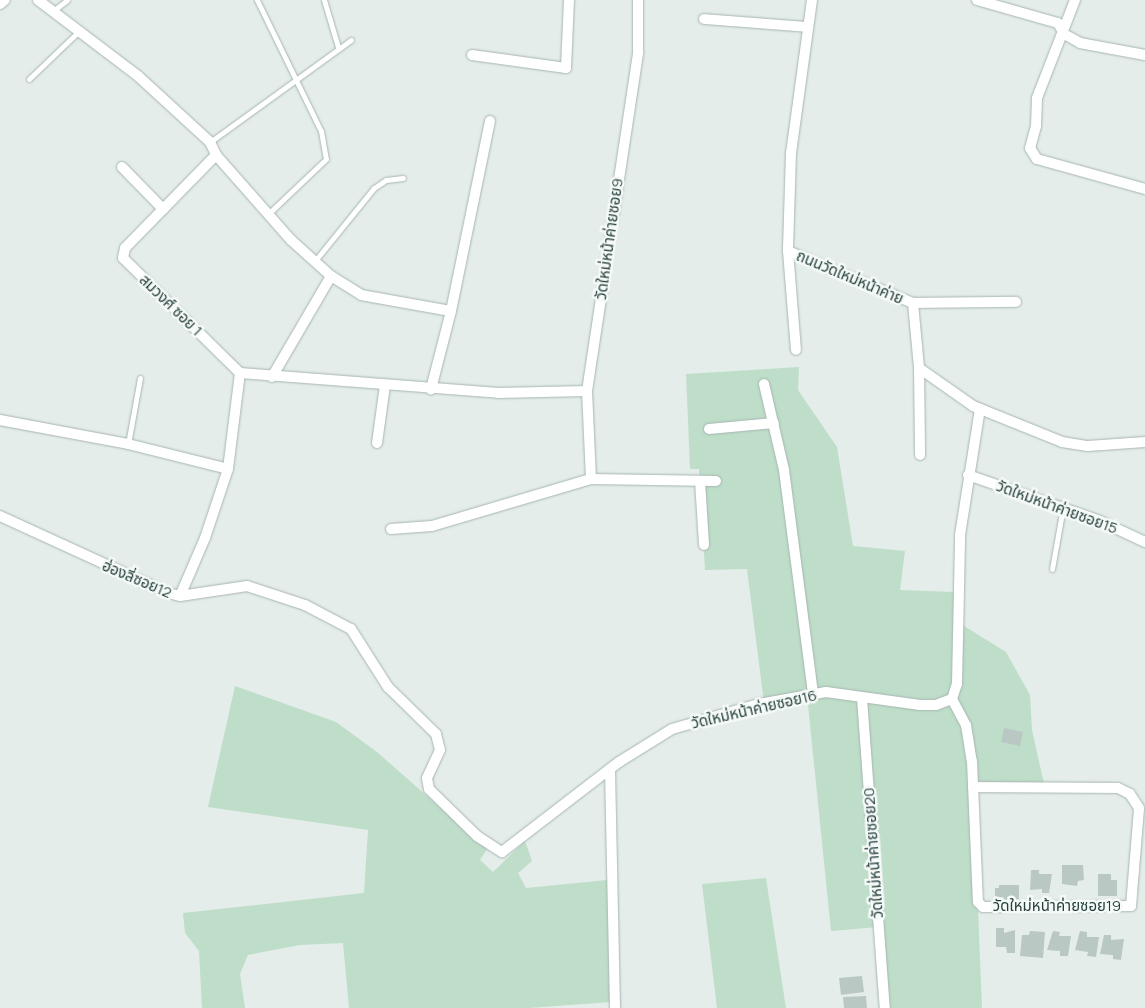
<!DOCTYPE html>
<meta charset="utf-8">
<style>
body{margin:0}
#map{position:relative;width:1145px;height:1008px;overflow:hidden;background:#e4edea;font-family:Manrope,"Noto Sans Thai",sans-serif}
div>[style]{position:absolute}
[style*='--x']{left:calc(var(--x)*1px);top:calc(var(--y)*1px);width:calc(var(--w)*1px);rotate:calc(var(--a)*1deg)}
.green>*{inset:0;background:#bedec9}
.building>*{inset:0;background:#b9c8c3}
.roads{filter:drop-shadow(0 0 1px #a7b5b2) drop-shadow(0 0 1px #a7b5b2)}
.lane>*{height:5px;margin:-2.5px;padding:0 2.5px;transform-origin:2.5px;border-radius:2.5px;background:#fff}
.street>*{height:10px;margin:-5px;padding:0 5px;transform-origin:5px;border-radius:5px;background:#fff}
span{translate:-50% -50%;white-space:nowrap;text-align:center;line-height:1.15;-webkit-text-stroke:5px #f5faf8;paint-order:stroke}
.street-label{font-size:15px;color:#243f3a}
</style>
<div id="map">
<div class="green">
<div style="clip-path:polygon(799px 367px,798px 390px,837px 447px,853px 546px,905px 551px,900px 590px,954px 592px,958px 628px,964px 626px,1006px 652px,1030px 695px,1032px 730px,1045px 788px,973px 787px,982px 1008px,885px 1008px,878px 927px,831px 931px,807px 695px,764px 703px,747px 569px,705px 570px,699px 469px,690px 469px,686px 374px)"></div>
<div style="clip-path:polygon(235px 686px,336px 722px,377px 752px,487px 849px,480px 860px,493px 872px,525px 841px,532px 861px,518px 873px,526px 888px,607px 880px,611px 1002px,529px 1008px,349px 1008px,343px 943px,300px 945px,248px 955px,240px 974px,245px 1008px,202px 1008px,199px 951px,185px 933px,183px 913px,364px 893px,368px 830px,208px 807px)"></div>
<div style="clip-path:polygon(766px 878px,786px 1008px,717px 1008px,702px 884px)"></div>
</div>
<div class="building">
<div style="clip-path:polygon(1004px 728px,1023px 732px,1020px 746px,1001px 742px)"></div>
<div style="clip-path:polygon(1062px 865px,1083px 865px,1084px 880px,1078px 881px,1077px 886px,1062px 884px)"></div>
<div style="clip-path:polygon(1031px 870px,1039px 870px,1039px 874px,1052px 874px,1049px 893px,1042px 893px,1042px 889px,1030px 890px)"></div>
<div style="clip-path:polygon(1098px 874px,1111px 874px,1111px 880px,1117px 880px,1117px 896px,1098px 896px)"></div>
<div style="clip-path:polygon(999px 885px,1019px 885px,1019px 903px,995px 903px,995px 888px,999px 888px)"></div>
<div style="clip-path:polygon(996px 928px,1004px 928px,1004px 933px,1015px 930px,1015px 953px,1007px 953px,1006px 947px,996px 947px)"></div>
<div style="clip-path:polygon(1030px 931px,1045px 932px,1043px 958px,1020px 956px,1022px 935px,1029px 935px)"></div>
<div style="clip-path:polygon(1053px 931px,1060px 932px,1059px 936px,1071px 936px,1068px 956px,1060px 956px,1060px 951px,1047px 950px)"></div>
<div style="clip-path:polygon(1080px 931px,1087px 932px,1087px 937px,1099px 937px,1096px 957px,1087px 956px,1088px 952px,1075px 950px)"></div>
<div style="clip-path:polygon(1104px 935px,1111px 935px,1111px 940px,1124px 939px,1121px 960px,1113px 959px,1113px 955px,1100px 954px)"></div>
<div style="clip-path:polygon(862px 976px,864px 992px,841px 995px,839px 978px)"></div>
<div style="clip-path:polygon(866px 996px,867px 1008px,844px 1008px,843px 997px)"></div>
</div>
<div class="roads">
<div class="lane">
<div style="--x:257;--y:0;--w:146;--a:64"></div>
<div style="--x:321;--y:131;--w:28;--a:80"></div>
<div style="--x:326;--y:159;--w:80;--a:136.5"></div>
<div style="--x:324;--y:0;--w:49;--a:73.4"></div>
<div style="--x:53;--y:11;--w:18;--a:-38"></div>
<div style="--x:29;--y:79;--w:69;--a:-43.8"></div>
<div style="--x:210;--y:142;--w:174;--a:-35.9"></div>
<div style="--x:314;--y:262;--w:95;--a:-51"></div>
<div style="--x:374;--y:188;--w:14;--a:-34"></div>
<div style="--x:386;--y:180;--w:17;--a:-7"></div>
<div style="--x:128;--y:444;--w:67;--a:-79.7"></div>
<div style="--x:1052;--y:569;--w:63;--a:-79.9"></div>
</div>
<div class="street">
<div style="--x:38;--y:0;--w:126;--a:37.2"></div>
<div style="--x:138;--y:76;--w:98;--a:42.5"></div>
<div style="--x:210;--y:142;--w:14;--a:65"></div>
<div style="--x:216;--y:155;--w:130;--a:134.4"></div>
<div style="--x:125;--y:248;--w:10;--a:101"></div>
<div style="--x:123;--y:258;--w:164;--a:44.5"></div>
<div style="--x:240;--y:373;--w:259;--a:4.4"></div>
<div style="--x:498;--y:393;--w:89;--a:-1.3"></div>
<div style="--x:812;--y:0;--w:154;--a:97.8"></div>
<div style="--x:791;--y:153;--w:98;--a:91.8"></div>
<div style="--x:788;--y:251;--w:135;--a:22.6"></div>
<div style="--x:913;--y:303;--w:65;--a:84.7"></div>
<div style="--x:919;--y:368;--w:66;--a:35.1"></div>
<div style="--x:973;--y:406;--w:96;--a:22"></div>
<div style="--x:1062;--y:442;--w:26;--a:9"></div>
<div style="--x:1088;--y:446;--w:57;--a:-4"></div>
<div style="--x:977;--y:0;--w:84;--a:15.9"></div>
<div style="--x:1058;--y:23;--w:13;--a:61"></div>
<div style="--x:1064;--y:34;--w:18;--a:29"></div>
<div style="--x:1080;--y:43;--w:66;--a:10.5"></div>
<div style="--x:1075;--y:0;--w:105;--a:111.2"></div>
<div style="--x:1037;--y:98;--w:28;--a:92"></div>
<div style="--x:1036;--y:126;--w:23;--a:105"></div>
<div style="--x:1030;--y:148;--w:13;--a:58"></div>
<div style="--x:1037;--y:159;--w:112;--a:15.5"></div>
<div style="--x:0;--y:4;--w:6;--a:-39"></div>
<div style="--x:704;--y:19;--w:104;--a:4.4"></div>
<div style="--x:472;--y:55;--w:95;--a:7.9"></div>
<div style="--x:566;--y:68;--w:68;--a:-87.5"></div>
<div style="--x:216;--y:155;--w:113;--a:48.6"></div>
<div style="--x:291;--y:240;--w:54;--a:42"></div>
<div style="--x:331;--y:276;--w:36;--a:32"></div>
<div style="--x:361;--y:295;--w:91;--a:10.1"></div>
<div style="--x:451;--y:311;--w:81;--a:104.4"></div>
<div style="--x:122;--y:167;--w:59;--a:45.7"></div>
<div style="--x:788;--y:251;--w:99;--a:85.4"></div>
<div style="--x:913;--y:303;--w:103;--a:-0.6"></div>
<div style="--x:451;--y:311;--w:194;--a:-78.4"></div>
<div style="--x:919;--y:368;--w:87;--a:89.3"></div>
<div style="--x:272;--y:377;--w:117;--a:-59.7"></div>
<div style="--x:764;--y:384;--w:88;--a:76.9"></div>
<div style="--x:784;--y:470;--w:226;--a:82.6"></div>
<div style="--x:0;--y:420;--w:130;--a:10.6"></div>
<div style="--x:128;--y:444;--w:103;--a:14"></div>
<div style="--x:709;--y:429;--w:65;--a:-5.3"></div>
<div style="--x:377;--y:443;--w:59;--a:-82.1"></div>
<div style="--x:968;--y:475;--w:140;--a:19.2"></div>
<div style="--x:1100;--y:521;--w:50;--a:25"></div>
<div style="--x:591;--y:479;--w:88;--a:-92.6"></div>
<div style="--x:587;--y:391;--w:343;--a:-81.4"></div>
<div style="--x:638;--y:52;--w:52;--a:-90"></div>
<div style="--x:700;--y:481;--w:64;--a:86.4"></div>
<div style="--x:0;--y:516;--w:185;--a:24.6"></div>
<div style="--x:168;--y:593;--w:12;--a:14"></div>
<div style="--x:180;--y:596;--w:68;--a:-8.5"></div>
<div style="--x:247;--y:586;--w:61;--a:18.1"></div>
<div style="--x:305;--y:605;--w:52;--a:27.6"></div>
<div style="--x:351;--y:629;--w:69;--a:57.5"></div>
<div style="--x:388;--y:687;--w:67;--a:44.4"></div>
<div style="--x:436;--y:734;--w:16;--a:76"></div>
<div style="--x:440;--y:750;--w:31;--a:115"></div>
<div style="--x:427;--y:778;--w:11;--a:80"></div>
<div style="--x:429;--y:789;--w:67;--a:44.4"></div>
<div style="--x:477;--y:836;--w:30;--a:33"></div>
<div style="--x:502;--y:852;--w:148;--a:-37.6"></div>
<div style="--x:619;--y:762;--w:62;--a:-31.9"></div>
<div style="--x:672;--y:729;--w:91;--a:-16"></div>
<div style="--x:759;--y:704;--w:68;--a:-10.2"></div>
<div style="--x:826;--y:692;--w:95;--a:7.9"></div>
<div style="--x:920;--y:705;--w:16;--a:0"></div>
<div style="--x:936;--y:705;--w:17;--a:-21"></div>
<div style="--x:952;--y:699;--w:16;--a:-72"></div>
<div style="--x:957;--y:684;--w:149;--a:-88.8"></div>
<div style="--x:960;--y:535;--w:128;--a:-81"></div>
<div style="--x:391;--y:529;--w:41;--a:-4.2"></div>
<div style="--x:432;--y:526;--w:166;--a:-16.5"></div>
<div style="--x:591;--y:479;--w:125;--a:0.9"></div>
<div style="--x:180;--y:596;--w:63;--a:-66.7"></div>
<div style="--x:205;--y:538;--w:73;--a:-71.6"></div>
<div style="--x:228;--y:469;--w:97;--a:-82.9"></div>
<div style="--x:862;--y:698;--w:311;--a:85.8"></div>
<div style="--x:952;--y:699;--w:30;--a:62"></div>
<div style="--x:966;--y:725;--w:36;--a:81"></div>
<div style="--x:972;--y:761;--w:141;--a:87.6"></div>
<div style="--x:978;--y:902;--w:7;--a:45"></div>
<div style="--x:983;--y:907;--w:7;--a:0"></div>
<div style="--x:990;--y:907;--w:141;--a:-0.4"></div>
<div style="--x:1131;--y:906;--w:98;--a:-85.3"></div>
<div style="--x:1139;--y:808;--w:17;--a:-123"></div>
<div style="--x:1130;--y:794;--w:13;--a:-153"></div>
<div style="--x:1118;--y:788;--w:145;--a:-179.6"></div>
<div style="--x:610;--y:770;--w:238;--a:88.8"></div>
</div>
</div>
<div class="street-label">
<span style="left:609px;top:239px;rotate:-82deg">วัดใหม่หน้าค่ายซอย9</span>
<span style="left:850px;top:277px;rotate:23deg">ถนนวัดใหม่หน้าค่าย</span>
<span style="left:171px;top:305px;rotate:44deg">สมวงศ์ ซอย 1</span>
<span style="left:1057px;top:507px;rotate:20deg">วัดใหม่หน้าค่ายซอย15</span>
<span style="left:137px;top:579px;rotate:23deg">ฮ่องลี่ซอย12</span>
<span style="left:754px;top:709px;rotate:-13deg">วัดใหม่หน้าค่ายซอย16</span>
<span style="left:873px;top:853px;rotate:-94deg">วัดใหม่หน้าค่ายซอย20</span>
<span style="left:1057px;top:906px">วัดใหม่หน้าค่ายซอย19</span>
</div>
</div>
